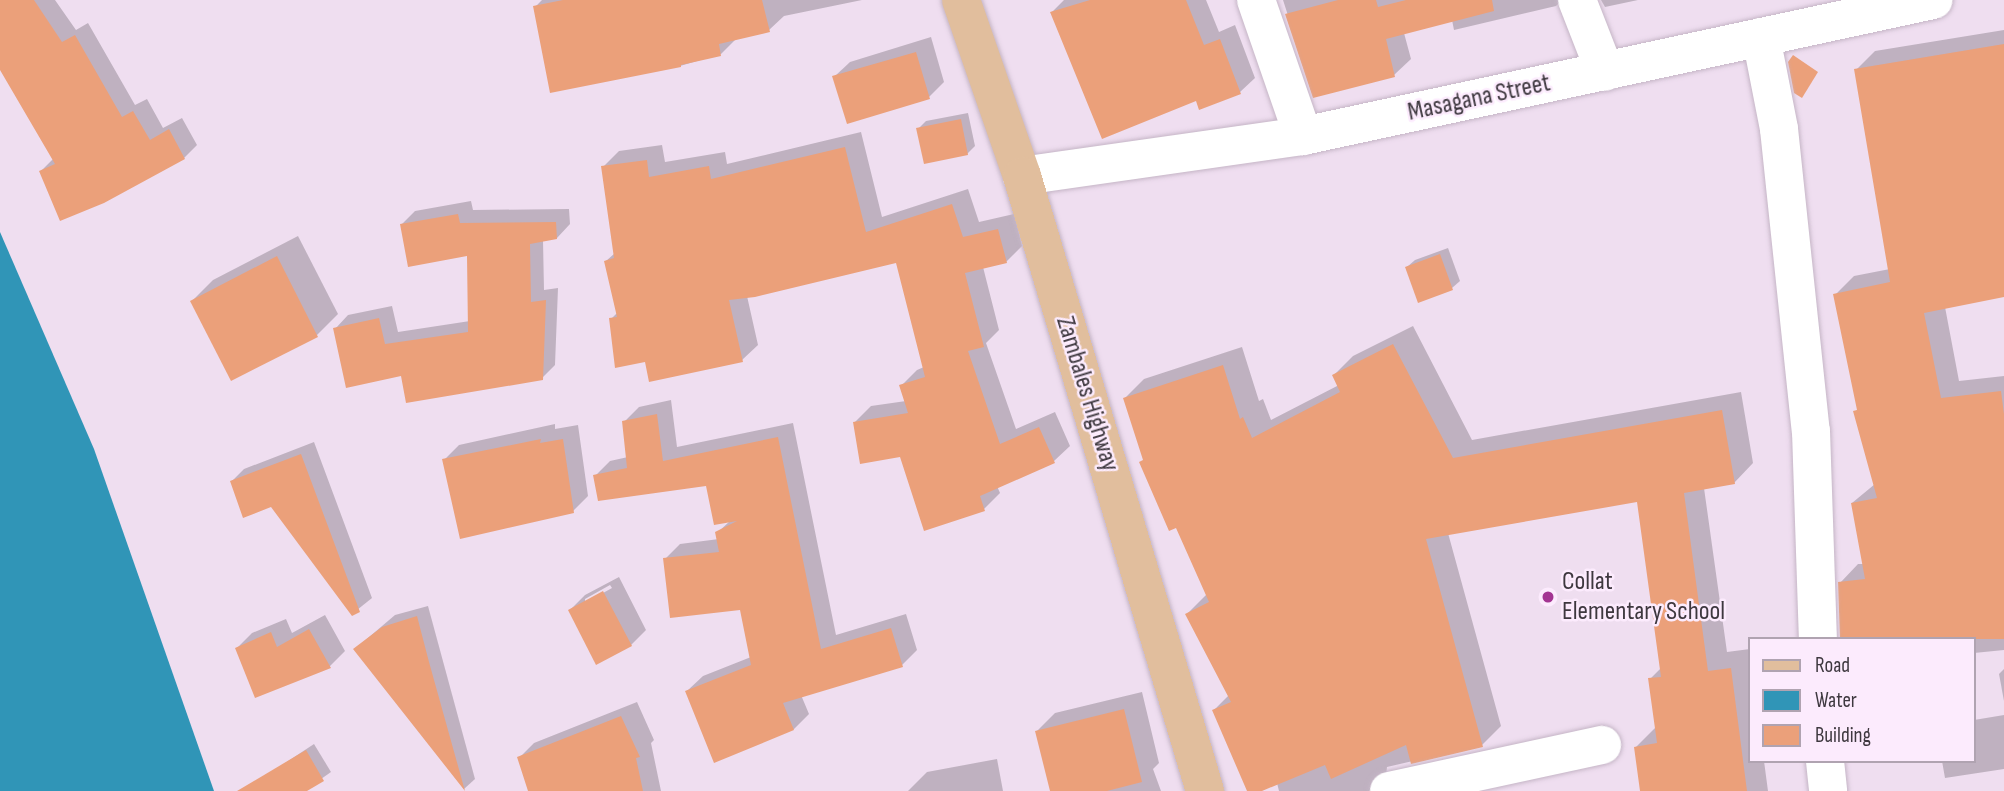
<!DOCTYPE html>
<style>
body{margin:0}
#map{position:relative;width:2004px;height:791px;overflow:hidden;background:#efdef0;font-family:"Sofia Sans Condensed",sans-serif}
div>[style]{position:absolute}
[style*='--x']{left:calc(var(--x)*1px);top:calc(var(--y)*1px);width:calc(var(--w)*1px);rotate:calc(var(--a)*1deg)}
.water>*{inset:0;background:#3095b7}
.shadow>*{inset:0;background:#0003}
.building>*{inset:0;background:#eba07a}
.roads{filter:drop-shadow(0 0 2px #c5b5c6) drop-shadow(0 0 2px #c5b5c6)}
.minor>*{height:38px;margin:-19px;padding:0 19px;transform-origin:19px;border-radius:19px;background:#fff}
.major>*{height:38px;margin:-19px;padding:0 19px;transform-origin:19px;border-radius:19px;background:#e1be9d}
.dots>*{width:19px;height:19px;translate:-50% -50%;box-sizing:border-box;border:4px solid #fcebfd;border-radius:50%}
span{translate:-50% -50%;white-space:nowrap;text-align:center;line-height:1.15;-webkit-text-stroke:5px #fcebfd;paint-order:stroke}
.street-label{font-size:26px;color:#3e383f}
.poi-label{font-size:26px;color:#3e383f}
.left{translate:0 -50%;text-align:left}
.legend{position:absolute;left:1748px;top:637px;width:228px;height:126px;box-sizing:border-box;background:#fcebfd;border:2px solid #b0a3b1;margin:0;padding:9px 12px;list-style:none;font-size:21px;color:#3e383f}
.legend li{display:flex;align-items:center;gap:14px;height:35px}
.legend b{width:35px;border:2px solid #b0a3b1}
</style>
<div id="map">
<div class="water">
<div style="clip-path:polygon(0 232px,94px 449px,214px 791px,0 791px)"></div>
</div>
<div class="shadow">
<div style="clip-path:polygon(0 0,55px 0,76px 30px,88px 23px,135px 105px,147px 99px,163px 128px,182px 118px,197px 145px,184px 158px,41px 171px,54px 158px,0 50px)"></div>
<div style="clip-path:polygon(542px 0,862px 0,784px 16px,769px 30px,737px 38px,721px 54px,680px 66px,535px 7px)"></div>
<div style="clip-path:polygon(1064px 0,1206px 0,1219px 32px,1235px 25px,1255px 78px,1240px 92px,1197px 99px,1052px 12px)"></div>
<div style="clip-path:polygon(1283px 0,1562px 0,1556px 6px,1454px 30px,1452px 20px,1404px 33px,1411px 59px,1394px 75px,1314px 96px)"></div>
<div style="clip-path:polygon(1601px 0,1638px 0,1605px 7px)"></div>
<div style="clip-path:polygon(2004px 30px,2004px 295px,1945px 307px,1959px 381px,2004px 376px,2004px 650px,1974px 653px,1974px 639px,1840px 583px,1858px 564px,1864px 564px,1852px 503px,1875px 484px,1855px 412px,1858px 409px,1835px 295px,1854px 276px,1890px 269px,1856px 70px,1875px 51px)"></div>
<div style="clip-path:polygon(931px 37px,944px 82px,929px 97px,834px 77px,850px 62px)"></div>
<div style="clip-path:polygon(968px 113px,975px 146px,967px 154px,918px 129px,926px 121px)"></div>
<div style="clip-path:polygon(861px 132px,882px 217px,968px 189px,979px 222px,1014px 214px,1022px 246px,1006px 262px,983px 267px,999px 330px,986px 343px,1016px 429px,1055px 412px,1070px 446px,1054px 461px,997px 486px,1000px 493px,984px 509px,855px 422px,871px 406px,906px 401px,901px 386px,917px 370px,924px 367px,897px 261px,747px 296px,758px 345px,742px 360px,647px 360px,611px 319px,618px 312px,606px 261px,615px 253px,603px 167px,619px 151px,662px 145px,665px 162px,725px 152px,727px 164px)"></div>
<div style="clip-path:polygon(471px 201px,473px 210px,569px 209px,570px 224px,557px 238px,543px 240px,544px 290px,558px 288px,555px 365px,542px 378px,403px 374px,335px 329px,348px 315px,392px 306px,398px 332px,470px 321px,469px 254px,402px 224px,415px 211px)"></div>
<div style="clip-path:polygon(298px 236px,338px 314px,317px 335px,192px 301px,213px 280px)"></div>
<div style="clip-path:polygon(1448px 248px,1460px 281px,1452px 288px,1419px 301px,1407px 267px,1415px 260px)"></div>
<div style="clip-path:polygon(1413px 326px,1472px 440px,1741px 392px,1753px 463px,1734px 483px,1704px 488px,1727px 652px,1750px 649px,1750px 761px,1764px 761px,1768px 791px,1642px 791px,1636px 747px,1656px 727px,1650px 679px,1661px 668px,1638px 500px,1448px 533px,1501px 726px,1482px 745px,1387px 767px,1386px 775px,1399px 791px,1279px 791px,1277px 783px,1258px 791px,1249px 791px,1214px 710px,1229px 695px,1187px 614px,1207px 594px,1145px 459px,1125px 398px,1144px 379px,1242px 347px,1259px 401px,1263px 399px,1271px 420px,1339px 385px,1334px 375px,1353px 356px)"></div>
<div style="clip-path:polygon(671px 400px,677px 447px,793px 423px,836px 635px,906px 614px,917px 650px,902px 665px,801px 695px,809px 714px,794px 729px,715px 760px,687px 691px,703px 676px,751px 657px,741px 608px,665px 559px,680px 544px,719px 539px,717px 533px,730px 521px,707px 484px,595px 476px,610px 461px,628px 457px,624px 422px,639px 407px)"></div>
<div style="clip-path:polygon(555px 424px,555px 429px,578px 425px,588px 496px,573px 511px,444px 460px,459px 445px)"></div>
<div style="clip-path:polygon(314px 442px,372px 598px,352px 614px,272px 505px,232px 481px,244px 469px)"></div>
<div style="clip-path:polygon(evenodd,619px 577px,646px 630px,631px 645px,570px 610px,585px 595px,619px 577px,610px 585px,612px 588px,585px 603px,585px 599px,610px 585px)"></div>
<div style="clip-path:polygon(428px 606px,475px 779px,464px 789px,355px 649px,395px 615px)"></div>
<div style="clip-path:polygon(325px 615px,345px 651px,330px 666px,256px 696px,237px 648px,252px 633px,286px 619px,292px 633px)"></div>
<div style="clip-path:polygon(2004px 669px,2004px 701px,1999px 674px)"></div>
<div style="clip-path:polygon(1142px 692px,1159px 763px,1153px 769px,1161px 791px,1052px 791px,1037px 731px,1055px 713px)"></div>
<div style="clip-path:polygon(637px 702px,654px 740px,651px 743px,661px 791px,530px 791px,519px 758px,534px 743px)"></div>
<div style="clip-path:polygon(2004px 715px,2004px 769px,1945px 778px,1942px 761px,1974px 761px,1974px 720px)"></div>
<div style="clip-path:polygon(314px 744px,331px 772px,304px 791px,285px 791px,273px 771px)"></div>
<div style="clip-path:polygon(997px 759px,1003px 791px,908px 791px,927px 772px)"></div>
</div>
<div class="building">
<div style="clip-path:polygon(0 0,34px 0,62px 42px,75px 35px,122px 117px,133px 111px,150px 140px,169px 129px,185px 159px,104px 203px,60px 221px,39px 171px,55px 164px,0 70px)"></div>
<div style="clip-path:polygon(563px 0,762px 0,770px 32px,719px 44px,721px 56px,681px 65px,681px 67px,550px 93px,533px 6px)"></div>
<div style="clip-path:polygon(1090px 0,1186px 0,1204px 45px,1220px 39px,1241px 94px,1199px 110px,1196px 101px,1102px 139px,1050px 12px)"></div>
<div style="clip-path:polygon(1338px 0,1376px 0,1378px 7px,1406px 0,1492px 0,1494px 11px,1386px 39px,1395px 77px,1313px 98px,1285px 14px)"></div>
<div style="clip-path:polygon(2004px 44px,2004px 297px,1924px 313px,1941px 398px,2001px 391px,2004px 414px,2004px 639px,1840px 639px,1838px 582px,1865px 579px,1851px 503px,1877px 498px,1853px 411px,1857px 410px,1833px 294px,1890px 282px,1854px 69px)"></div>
<div style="clip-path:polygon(916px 52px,930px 99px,847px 124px,832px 76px)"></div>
<div style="clip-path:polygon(1793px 55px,1818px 72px,1802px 98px,1794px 93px,1788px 62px)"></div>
<div style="clip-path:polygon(961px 119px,968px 155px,924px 164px,916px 128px)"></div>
<div style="clip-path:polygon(845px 147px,866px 232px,952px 204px,963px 237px,998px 229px,1007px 263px,965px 273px,984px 347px,968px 351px,1000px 444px,1039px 427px,1055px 463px,980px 496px,985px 511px,924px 531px,900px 457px,860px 464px,853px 422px,908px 413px,899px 385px,925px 377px,896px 263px,755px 297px,729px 300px,743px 362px,649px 382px,645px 362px,615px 368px,609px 318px,617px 317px,604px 261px,614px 258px,601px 166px,647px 160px,649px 177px,709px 166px,711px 179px)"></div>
<div style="clip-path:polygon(458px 214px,460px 223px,556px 222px,557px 239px,530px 244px,531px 302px,546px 300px,543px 380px,406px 403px,401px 376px,346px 388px,333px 328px,379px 318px,385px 344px,468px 332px,467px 256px,408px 267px,400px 224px)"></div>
<div style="clip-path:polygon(1440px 254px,1453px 290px,1418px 303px,1405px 267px)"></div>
<div style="clip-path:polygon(277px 256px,318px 337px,231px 381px,190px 301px)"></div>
<div style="clip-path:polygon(1393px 344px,1453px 458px,1722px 410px,1735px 484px,1684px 493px,1708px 671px,1731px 668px,1747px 791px,1640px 791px,1634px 747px,1657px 743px,1648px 678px,1661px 677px,1637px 502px,1426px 539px,1483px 747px,1411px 764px,1406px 745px,1331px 779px,1325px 765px,1262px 791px,1247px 791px,1212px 710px,1231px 702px,1185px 614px,1209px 602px,1176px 528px,1169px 531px,1139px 462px,1143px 460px,1123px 398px,1223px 365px,1240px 419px,1243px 417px,1252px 438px,1340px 392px,1332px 375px)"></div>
<div style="clip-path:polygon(657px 414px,663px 461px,778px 437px,821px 649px,891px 628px,903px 667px,783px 703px,794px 730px,714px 763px,685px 691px,751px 665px,740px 610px,670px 618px,663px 558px,719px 552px,715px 532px,737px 521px,714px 525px,706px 486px,598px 501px,593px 475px,627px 468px,622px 421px)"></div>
<div style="clip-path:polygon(541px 439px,540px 443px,563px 439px,574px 513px,460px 539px,442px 459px)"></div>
<div style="clip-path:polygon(301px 454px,360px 612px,352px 616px,271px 507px,243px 518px,230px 481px)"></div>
<div style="clip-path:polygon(603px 591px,632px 646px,596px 665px,568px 610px)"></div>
<div style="clip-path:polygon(417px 616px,429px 662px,465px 791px,353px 649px,382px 627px)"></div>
<div style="clip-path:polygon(309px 629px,331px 668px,255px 698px,235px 648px,271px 632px,277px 647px)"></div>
<div style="clip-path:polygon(1124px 709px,1142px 782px,1107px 791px,1050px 791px,1035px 731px)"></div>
<div style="clip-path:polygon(621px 716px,640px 757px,636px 758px,643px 791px,528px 791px,517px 757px)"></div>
<div style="clip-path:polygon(306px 750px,324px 781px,307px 791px,237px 791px)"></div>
</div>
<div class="roads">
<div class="minor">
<div style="--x:1256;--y:0;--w:144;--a:70.9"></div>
<div style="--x:1577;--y:0;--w:77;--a:68.7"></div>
<div style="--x:1761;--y:37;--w:94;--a:78.9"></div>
<div style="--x:1779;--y:129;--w:304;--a:84"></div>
<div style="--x:1811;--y:431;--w:208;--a:88.1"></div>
<div style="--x:1022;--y:176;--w:284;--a:-8.1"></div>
<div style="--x:1303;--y:136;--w:645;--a:-12.18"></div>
<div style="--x:1825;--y:761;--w:30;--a:84"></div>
<div style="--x:1389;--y:791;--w:218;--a:-12.2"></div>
</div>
<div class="major">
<div style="--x:961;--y:0;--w:186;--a:70.9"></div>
<div style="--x:1022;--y:176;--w:642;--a:73.43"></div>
</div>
</div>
<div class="dots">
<div style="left:1548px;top:597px;background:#a33492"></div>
</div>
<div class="street-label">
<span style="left:1479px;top:98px;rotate:-12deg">Masagana Street</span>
<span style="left:1087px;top:394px;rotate:73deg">Zambales Highway</span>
</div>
<div class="poi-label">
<span class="left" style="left:1562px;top:597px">Collat<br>Elementary School</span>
</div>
<ul class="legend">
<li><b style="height:9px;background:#e1be9d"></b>Road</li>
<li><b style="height:19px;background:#3095b7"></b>Water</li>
<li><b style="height:19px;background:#eba07a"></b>Building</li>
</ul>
</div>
